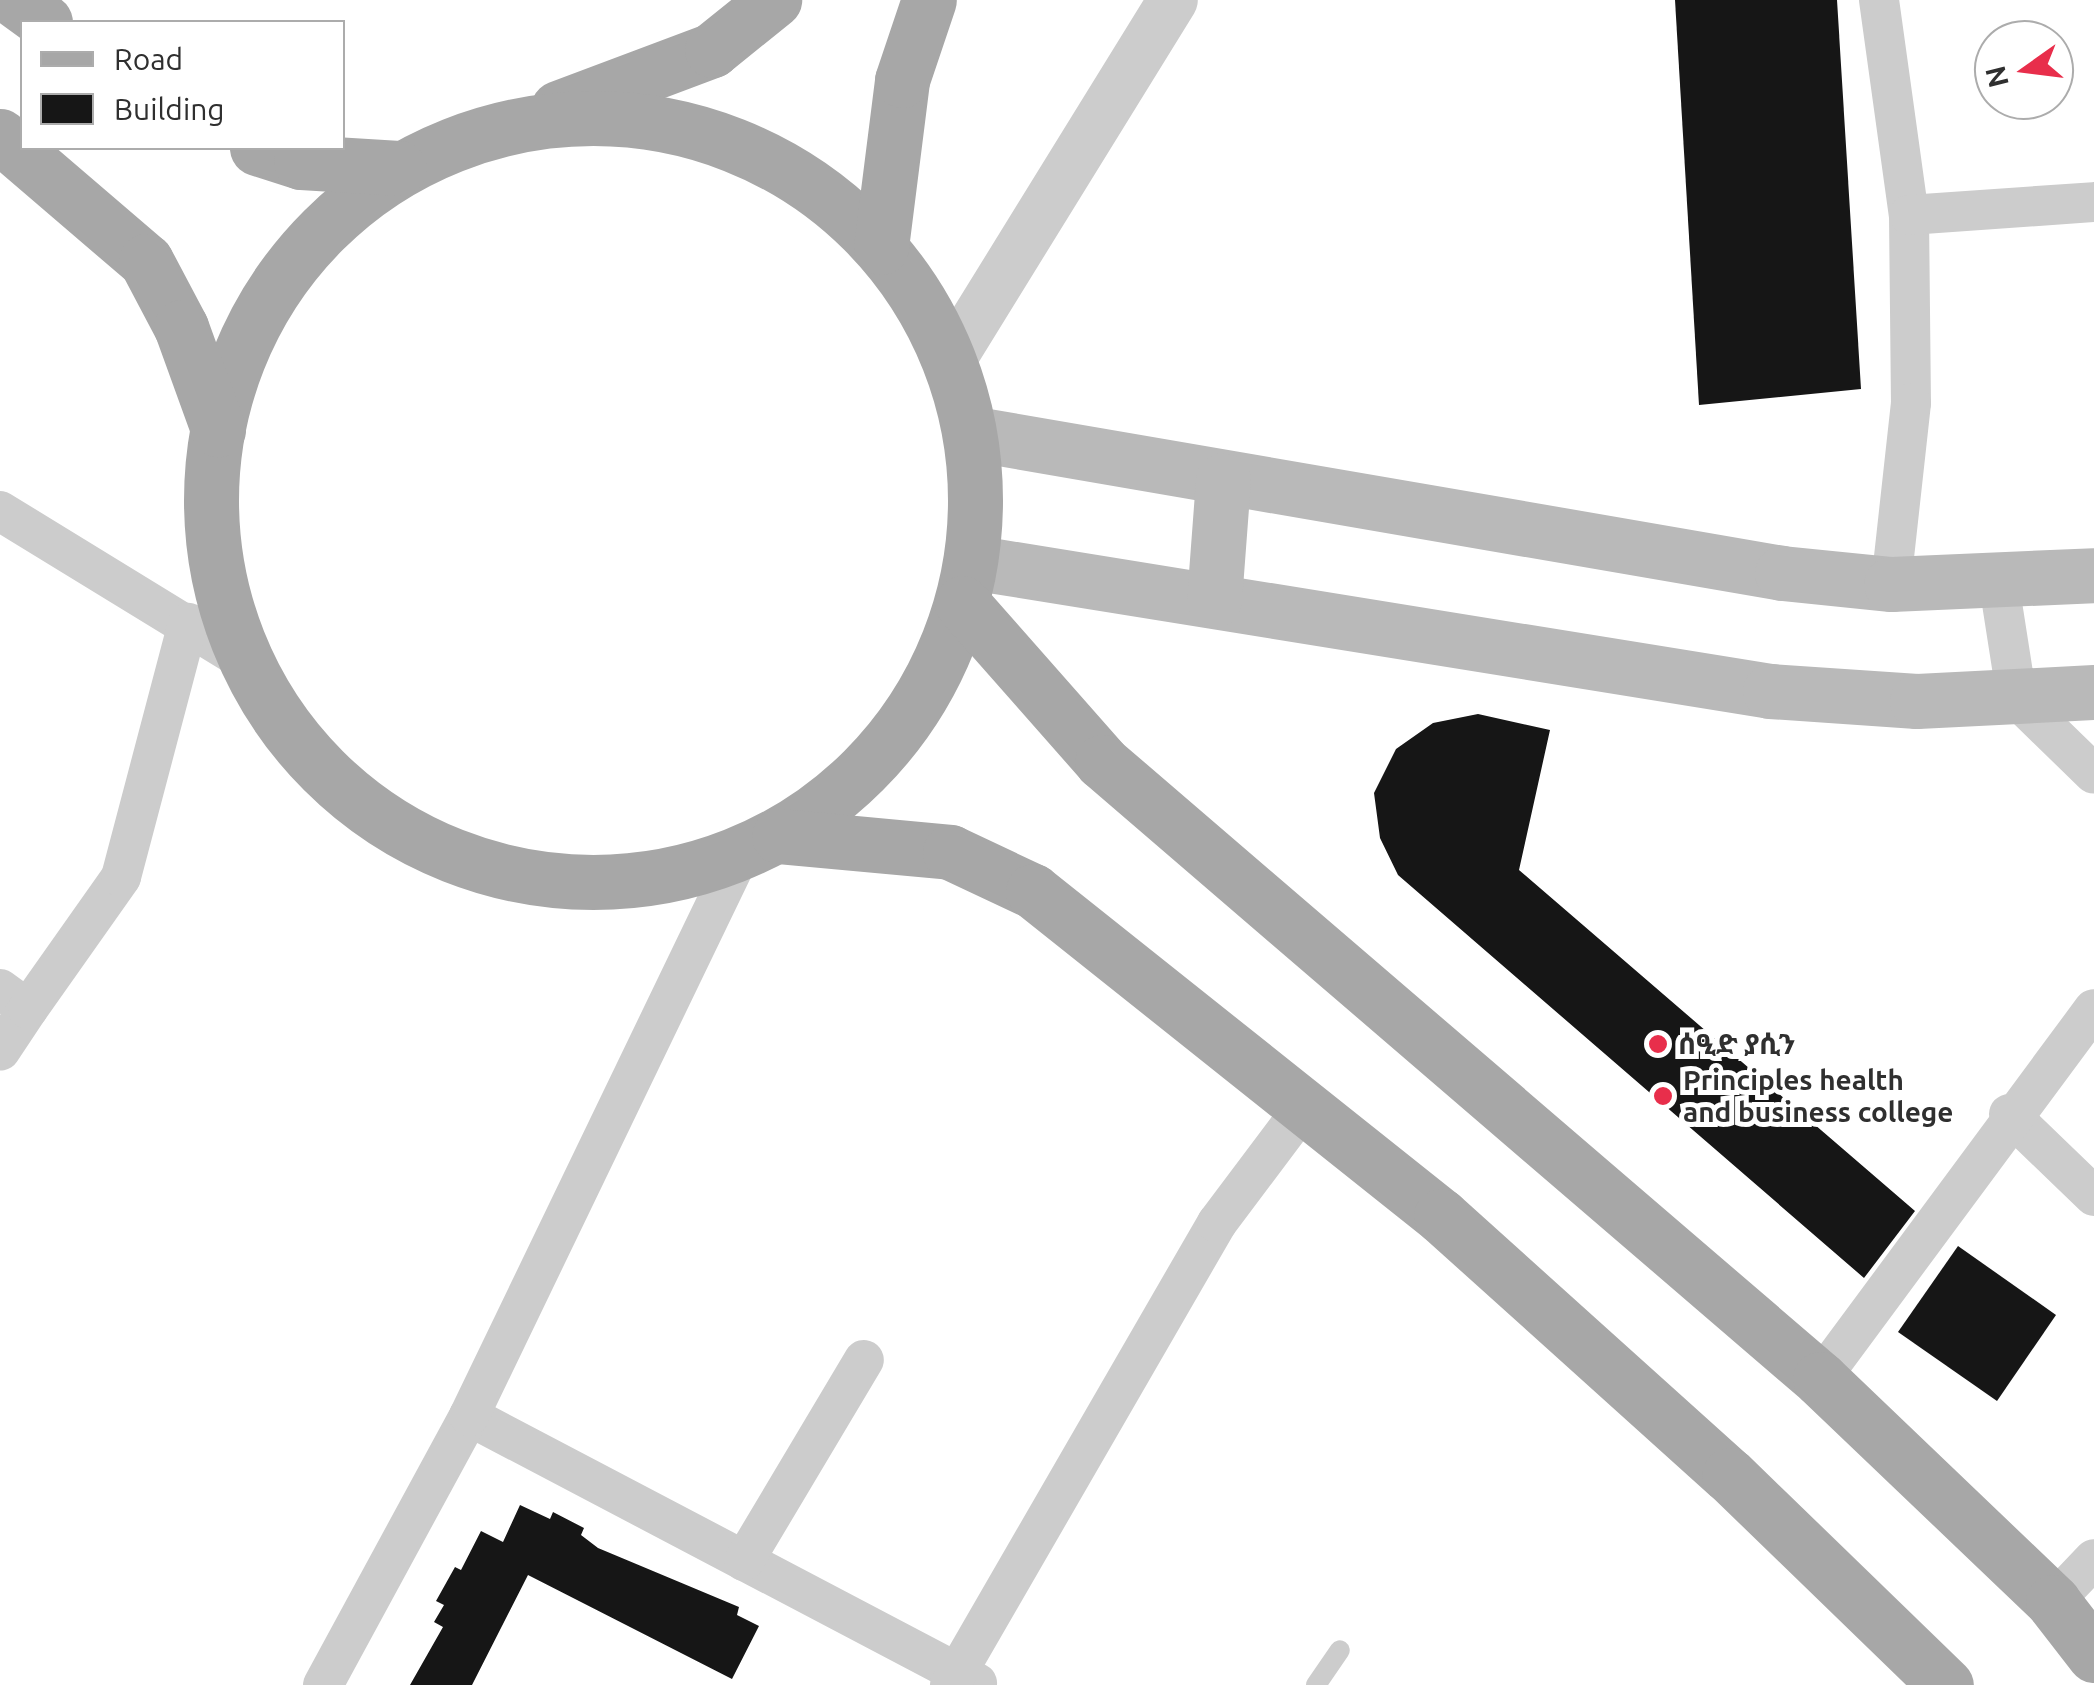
<!DOCTYPE html>
<meta charset="utf-8">
<style>
body{margin:0}
#map{position:relative;width:2094px;height:1685px;overflow:hidden;background:#fff;font-family:Ubuntu,"Noto Sans Ethiopic",sans-serif}
div>[style]{position:absolute}
[style*='--x']{left:calc(var(--x)*1px);top:calc(var(--y)*1px);width:calc(var(--w)*1px);rotate:calc(var(--a)*1deg)}
.building>*{inset:0;background:#161616}
.service>*{height:20px;margin:-10px;padding:0 10px;transform-origin:10px;border-radius:10px;background:#ccc}
.minor>*{height:40px;margin:-20px;padding:0 20px;transform-origin:20px;border-radius:20px;background:#ccc}
.tertiary>*{height:50px;margin:-25px;padding:0 25px;transform-origin:25px;border-radius:25px;background:#ccc}
.secondary>*{height:55px;margin:-27.5px;padding:0 27.5px;transform-origin:27.5px;border-radius:27.5px;background:#b9b9b9}
.primary>*{height:55px;margin:-27.5px;padding:0 27.5px;transform-origin:27.5px;border-radius:27.5px;background:#a7a7a7}
.primary>.ring{margin:-27.5px;padding:0;box-sizing:content-box;background:none;border:55px solid #a7a7a7;border-radius:50%}
.dots>*{width:28px;height:28px;translate:-50% -50%;box-sizing:border-box;border:5px solid #fff;border-radius:50%}
span{translate:-50% -50%;white-space:nowrap;text-align:center;line-height:1.15;-webkit-text-stroke:10px #fff;paint-order:stroke}
.poi-label{font-size:28px;color:#2f2f2f;font-weight:700}
.left{translate:0 -50%;text-align:left}
.legend{position:absolute;left:20px;top:20px;width:325px;height:130px;box-sizing:border-box;background:#fff;border:2px solid #acacac;margin:0;padding:12px 18px;list-style:none;font-size:30px;color:#2f2f2f}
.legend li{display:flex;align-items:center;gap:20px;height:50px}
.legend b{width:50px;border:2px solid #acacac}
.north{position:absolute;left:1974px;top:20px;width:100px;height:100px;box-sizing:border-box;background:#fff;border:2px solid #acacac;border-radius:50%;rotate:256deg;font-size:28px;font-weight:700;line-height:40px;text-align:center;color:#2f2f2f}
.north::after{content:'';display:block;margin:auto;width:35px;height:45px;background:#e82e4b;clip-path:polygon(50% 0,100% 100%,50% 72%,0 100%)}
</style>
<div id="map">
<div class="building">
<div style="clip-path:polygon(1675px 0,1837px 0,1861px 389px,1699px 405px)"></div>
<div style="clip-path:polygon(1478px 714px,1550px 730px,1519px 870px,1915px 1211px,1864px 1278px,1398px 875px,1380px 838px,1374px 793px,1396px 749px,1433px 723px)"></div>
<div style="clip-path:polygon(1958px 1246px,2056px 1315px,1997px 1401px,1898px 1332px)"></div>
<div style="clip-path:polygon(520px 1505px,550px 1519px,553px 1512px,584px 1528px,581px 1535px,598px 1548px,739px 1607px,737px 1615px,759px 1626px,732px 1679px,528px 1575px,472px 1685px,410px 1685px,443px 1627px,434px 1622px,444px 1605px,436px 1601px,455px 1567px,461px 1570px,481px 1531px,503px 1542px)"></div>
</div>
<div class="service">
<div style="--x:1316;--y:1685;--w:42;--a:-55.6"></div>
</div>
<div class="minor">
<div style="--x:1879;--y:0;--w:217;--a:82.1"></div>
<div style="--x:1909;--y:215;--w:188;--a:89.4"></div>
<div style="--x:1911;--y:403;--w:182;--a:96.3"></div>
<div style="--x:1909;--y:215;--w:185;--a:-4"></div>
<div style="--x:0;--y:511;--w:291;--a:31.5"></div>
<div style="--x:1999;--y:584;--w:116;--a:81.1"></div>
<div style="--x:2017;--y:699;--w:107;--a:44.2"></div>
<div style="--x:0;--y:989;--w:34;--a:36"></div>
<div style="--x:28;--y:1009;--w:50;--a:123.7"></div>
<div style="--x:28;--y:1009;--w:161;--a:-54.8"></div>
<div style="--x:121;--y:877;--w:263;--a:-75.2"></div>
<div style="--x:2009;--y:1114;--w:118;--a:44"></div>
<div style="--x:1820;--y:1379;--w:460;--a:-53.5"></div>
<div style="--x:469;--y:1416;--w:574;--a:27.73"></div>
<div style="--x:744;--y:1561;--w:234;--a:-59.2"></div>
<div style="--x:2053;--y:1602;--w:59;--a:-46.4"></div>
<div style="--x:323;--y:1685;--w:306;--a:-61.5"></div>
<div style="--x:469;--y:1416;--w:622;--a:-64.26"></div>
<div style="--x:950;--y:1685;--w:534;--a:-59.98"></div>
<div style="--x:1217;--y:1223;--w:150;--a:-53.1"></div>
</div>
<div class="tertiary">
<div style="--x:950;--y:361;--w:424;--a:-58.3"></div>
</div>
<div class="secondary">
<div style="--x:970;--y:433;--w:824;--a:9.78"></div>
<div style="--x:1782;--y:573;--w:110;--a:5.8"></div>
<div style="--x:1891;--y:584;--w:203;--a:-2.5"></div>
<div style="--x:971;--y:562;--w:809;--a:9.17"></div>
<div style="--x:1770;--y:691;--w:147;--a:3.9"></div>
<div style="--x:1917;--y:701;--w:177;--a:-2.9"></div>
<div style="--x:1214;--y:600;--w:120;--a:-85.7"></div>
</div>
<div class="primary">
<div style="--x:15;--y:0;--w:37;--a:36"></div>
<div style="--x:558;--y:108;--w:165;--a:-20.6"></div>
<div style="--x:712;--y:50;--w:80;--a:-38.9"></div>
<div class="ring" style="left:211px;top:118px;width:709px;height:709px"></div>
<div style="--x:0;--y:136;--w:192;--a:40.6"></div>
<div style="--x:146;--y:261;--w:75;--a:62.1"></div>
<div style="--x:181;--y:327;--w:109;--a:70.1"></div>
<div style="--x:257;--y:148;--w:46;--a:17.7"></div>
<div style="--x:301;--y:162;--w:98;--a:3.5"></div>
<div style="--x:881;--y:247;--w:168;--a:-82.8"></div>
<div style="--x:902;--y:80;--w:84;--a:-71.4"></div>
<div style="--x:962;--y:603;--w:212;--a:48.6"></div>
<div style="--x:1102;--y:762;--w:947;--a:40.67"></div>
<div style="--x:1820;--y:1379;--w:323;--a:43.7"></div>
<div style="--x:2053;--y:1602;--w:67;--a:52.3"></div>
<div style="--x:779;--y:836;--w:172;--a:5.3"></div>
<div style="--x:950;--y:852;--w:92;--a:25.2"></div>
<div style="--x:1033;--y:891;--w:522;--a:38.54"></div>
<div style="--x:1441;--y:1216;--w:387;--a:42"></div>
<div style="--x:1729;--y:1475;--w:302;--a:44.1"></div>
</div>
<div class="dots">
<div style="left:1658px;top:1044px;background:#e82e4b"></div>
<div style="left:1663px;top:1096px;background:#e82e4b"></div>
</div>
<div class="poi-label">
<span class="left" style="left:1678px;top:1044px">ሰዒድ ያሲን</span>
<span class="left" style="left:1683px;top:1096px">Principles health<br>and business college</span>
</div>
<ul class="legend">
<li><b style="height:12px;background:#a7a7a7"></b>Road</li>
<li><b style="height:28px;background:#161616"></b>Building</li>
</ul>
<div class="north">N</div>
</div>
